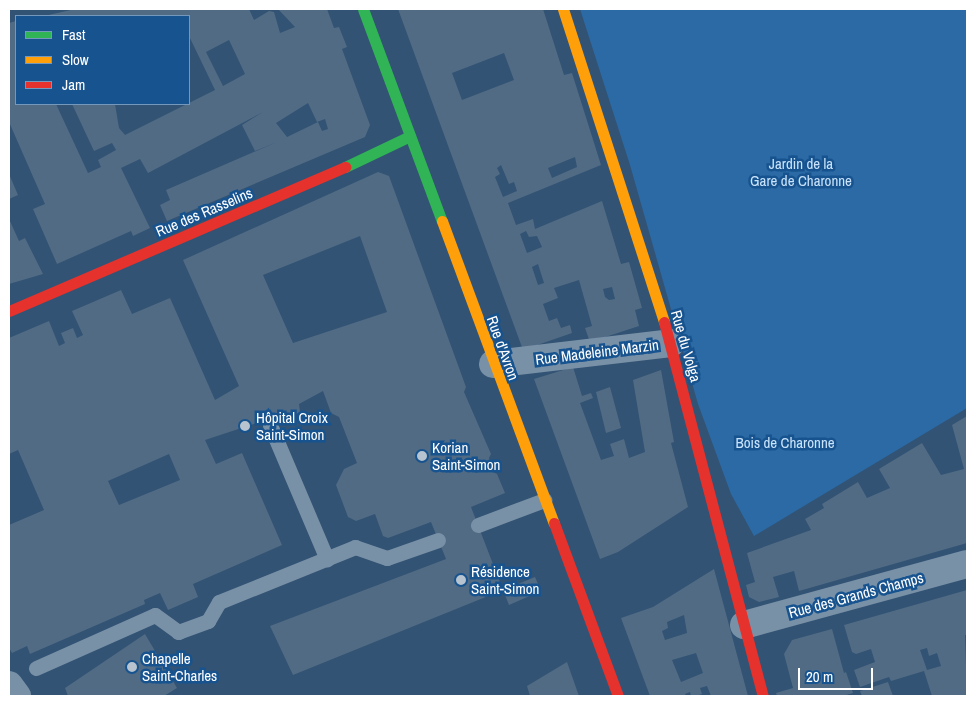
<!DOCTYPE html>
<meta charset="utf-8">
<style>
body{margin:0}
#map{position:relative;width:976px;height:705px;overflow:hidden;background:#325374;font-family:"Archivo Narrow",sans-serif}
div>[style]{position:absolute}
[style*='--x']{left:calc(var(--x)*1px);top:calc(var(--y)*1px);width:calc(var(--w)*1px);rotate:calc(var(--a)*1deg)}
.green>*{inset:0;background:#2b6aa5}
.building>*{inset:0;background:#516b84}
.lane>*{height:15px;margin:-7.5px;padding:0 7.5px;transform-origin:7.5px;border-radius:7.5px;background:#7991a7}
.street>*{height:28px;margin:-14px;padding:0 14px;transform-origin:14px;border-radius:14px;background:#7991a7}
.fast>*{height:11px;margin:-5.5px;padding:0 5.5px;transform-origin:5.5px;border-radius:5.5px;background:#30b455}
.slow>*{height:11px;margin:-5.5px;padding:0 5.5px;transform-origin:5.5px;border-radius:5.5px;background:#ff9f0a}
.jam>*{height:11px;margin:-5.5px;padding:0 5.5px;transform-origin:5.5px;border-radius:5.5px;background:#e5322d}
.dots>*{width:14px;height:14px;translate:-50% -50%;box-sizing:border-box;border:2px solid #17538f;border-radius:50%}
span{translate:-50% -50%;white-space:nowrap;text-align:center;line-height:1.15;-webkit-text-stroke:5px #17538f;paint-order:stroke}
.park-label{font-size:15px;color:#cae4fb}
.street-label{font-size:15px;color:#fff}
.poi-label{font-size:15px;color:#fff}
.left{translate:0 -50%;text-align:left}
.frame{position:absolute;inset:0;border:10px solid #fff;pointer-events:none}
.legend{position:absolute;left:15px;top:15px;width:175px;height:90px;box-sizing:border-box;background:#17538f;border:1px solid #7498bc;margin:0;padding:6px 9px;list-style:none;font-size:15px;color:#fff}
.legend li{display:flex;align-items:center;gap:10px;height:25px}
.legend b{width:25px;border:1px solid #7498bc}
.scale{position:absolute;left:798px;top:668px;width:75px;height:22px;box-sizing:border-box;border:2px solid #fff;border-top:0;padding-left:6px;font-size:15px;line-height:18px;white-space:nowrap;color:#fff;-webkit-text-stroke:4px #17538f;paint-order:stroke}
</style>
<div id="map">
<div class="green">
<div style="clip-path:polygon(580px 9px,967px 9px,967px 408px,754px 536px,731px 494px,698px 404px,630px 165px)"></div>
</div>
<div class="building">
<div style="clip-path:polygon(evenodd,75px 9px,249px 9px,254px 20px,269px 11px,274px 12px,280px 33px,295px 27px,278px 9px,327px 9px,334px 28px,339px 27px,347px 47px,342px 49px,370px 125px,365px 137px,167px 221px,160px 205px,170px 200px,166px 190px,277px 142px,255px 151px,242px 125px,263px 112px,148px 173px,140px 159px,121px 168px,150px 228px,133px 236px,131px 231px,57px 264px,33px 209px,45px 204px,9px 122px,9px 23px,16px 21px,16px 104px,56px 104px,88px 173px,101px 167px,98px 160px,116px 150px,112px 143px,94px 151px,72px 104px,115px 104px,119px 128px,125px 135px,215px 90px,189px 36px,189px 16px,44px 16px,75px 9px,229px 40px,245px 74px,223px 86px,206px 52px,229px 40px,75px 9px,308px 103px,317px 122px,325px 119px,328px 129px,322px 131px,318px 122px,287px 137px,276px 123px,308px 103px)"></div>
<div style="clip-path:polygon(evenodd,398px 9px,543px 9px,564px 75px,572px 73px,601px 165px,508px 203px,516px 225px,533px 219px,535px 229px,602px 201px,621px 264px,629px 262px,642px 308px,635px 310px,639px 326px,590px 342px,585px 328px,592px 326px,579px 280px,554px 288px,558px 298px,543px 304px,549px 321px,557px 318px,561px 328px,570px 325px,572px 333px,523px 350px,398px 9px,504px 53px,514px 80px,462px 100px,452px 73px,504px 53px,398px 9px,575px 157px,577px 167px,552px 178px,548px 168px,575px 157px,398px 9px,501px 165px,509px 184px,514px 182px,517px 191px,503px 197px,495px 177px,500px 174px,497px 168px,501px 165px,398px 9px,526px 231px,529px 237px,537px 236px,542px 247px,527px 253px,520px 234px,526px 231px,398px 9px,538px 264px,544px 283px,538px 285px,532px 267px,538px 264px,398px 9px,612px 287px,615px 299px,609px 300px,605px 297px,603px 289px,612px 287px)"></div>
<div style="clip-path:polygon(evenodd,378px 172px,389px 176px,466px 387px,464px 392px,491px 454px,489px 458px,493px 472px,497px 474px,505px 493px,471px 507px,503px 590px,293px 675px,270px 626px,446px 559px,431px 522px,388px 538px,383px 536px,375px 514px,356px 521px,348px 517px,336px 485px,344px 469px,357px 463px,339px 417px,331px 413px,323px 391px,299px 404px,300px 412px,280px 422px,278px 416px,205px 440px,216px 464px,242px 453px,282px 545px,193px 584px,198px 597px,168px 610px,160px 593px,144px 600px,145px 604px,30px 654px,27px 646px,12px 653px,9px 648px,9px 525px,44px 510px,18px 450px,9px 454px,9px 338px,49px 321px,59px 346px,65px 343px,61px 333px,73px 328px,77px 338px,83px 335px,72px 311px,121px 290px,132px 314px,170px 298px,215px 400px,239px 386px,183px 260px,378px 172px,360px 236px,387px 312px,293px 343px,263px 275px,360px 236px,378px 172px,169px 454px,180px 480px,119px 505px,108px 481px,169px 454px)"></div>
<div style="clip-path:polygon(9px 174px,18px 195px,9px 199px)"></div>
<div style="clip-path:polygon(9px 219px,19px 241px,25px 238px,43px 274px,9px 284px)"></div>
<div style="clip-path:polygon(573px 367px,582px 396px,591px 393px,593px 398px,580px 403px,601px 460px,614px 456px,610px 444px,624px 439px,629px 458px,645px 452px,633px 380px,661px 370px,674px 442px,671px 443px,688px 507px,618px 552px,600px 559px,534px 379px)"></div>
<div style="clip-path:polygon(610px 387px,621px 428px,606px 433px,596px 392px)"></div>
<div style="clip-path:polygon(967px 416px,967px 543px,799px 591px,794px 571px,773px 577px,779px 597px,759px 602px,749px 597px,746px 585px,755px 582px,747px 553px,811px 530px,805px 519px,824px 508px,822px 504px,858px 482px,867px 498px,890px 488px,879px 469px,922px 443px,941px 475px,964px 469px,952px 425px)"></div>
<div style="clip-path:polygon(evenodd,714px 569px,748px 696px,711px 696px,707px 686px,700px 688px,702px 694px,696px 696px,691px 696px,690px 692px,685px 694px,686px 696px,650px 696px,621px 618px,653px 607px,714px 569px,684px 615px,687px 633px,665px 640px,662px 631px,668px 628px,667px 622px,684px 615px,714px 569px,696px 653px,703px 673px,681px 682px,672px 660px,696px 653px)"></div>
<div style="clip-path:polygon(535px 577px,541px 591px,509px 605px,503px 590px)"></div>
<div style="clip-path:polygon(evenodd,967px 590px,967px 635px,965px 635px,967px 696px,932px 696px,924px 671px,891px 681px,889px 677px,860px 687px,854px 670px,875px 662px,871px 649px,856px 654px,852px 652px,844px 625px,967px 590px,927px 648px,929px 656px,937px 653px,941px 666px,927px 670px,920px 650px,927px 648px)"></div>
<div style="clip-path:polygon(832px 629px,844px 673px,846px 672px,853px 693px,843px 696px,777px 696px,776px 693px,793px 688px,784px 654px,792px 640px)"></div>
<div style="clip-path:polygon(145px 634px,177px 688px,164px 696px,68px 696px,65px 688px)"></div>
<div style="clip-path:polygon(567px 662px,579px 696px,530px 696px,527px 686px)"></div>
<div style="clip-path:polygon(888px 682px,893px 696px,862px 696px,860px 691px)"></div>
</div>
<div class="lane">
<div style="--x:270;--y:425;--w:146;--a:67"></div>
<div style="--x:478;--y:525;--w:71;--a:-20.7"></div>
<div style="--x:36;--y:668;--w:130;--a:-24"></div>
<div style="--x:155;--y:615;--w:29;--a:36"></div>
<div style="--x:178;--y:632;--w:32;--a:-20"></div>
<div style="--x:208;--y:621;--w:22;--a:-60"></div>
<div style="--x:219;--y:602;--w:147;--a:-22"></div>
<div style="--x:355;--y:547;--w:34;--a:19"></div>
<div style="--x:387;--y:558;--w:54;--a:-19.4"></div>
</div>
<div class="street">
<div style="--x:493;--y:364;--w:179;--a:-6.7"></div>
<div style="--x:744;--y:625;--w:231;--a:-15.3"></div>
<div style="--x:9;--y:685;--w:14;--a:54"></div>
</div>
<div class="fast">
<div style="--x:363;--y:9;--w:226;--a:69.6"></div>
<div style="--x:345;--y:167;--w:72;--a:-25.5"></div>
</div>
<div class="slow">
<div style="--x:563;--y:9;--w:329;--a:72.1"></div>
<div style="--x:442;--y:221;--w:322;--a:69.7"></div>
</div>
<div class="jam">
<div style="--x:9;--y:311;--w:366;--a:-23.2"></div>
<div style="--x:664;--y:322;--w:387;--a:75.2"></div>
<div style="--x:554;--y:523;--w:184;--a:69.7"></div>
</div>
<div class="dots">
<div style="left:245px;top:426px;background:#b7c3ce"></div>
<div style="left:422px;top:456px;background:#b7c3ce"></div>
<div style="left:461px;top:580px;background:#b7c3ce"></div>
<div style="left:132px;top:667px;background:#b7c3ce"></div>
</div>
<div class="park-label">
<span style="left:801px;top:172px">Jardin de la<br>Gare de Charonne</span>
<span style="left:785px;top:443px">Bois de Charonne</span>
</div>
<div class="street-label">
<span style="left:204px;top:212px;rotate:-23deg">Rue des Rasselins</span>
<span style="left:686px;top:346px;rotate:74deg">Rue du Volga</span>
<span style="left:503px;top:348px;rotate:70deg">Rue d'Avron</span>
<span style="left:597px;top:352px;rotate:-7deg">Rue Madeleine Marzin</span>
<span style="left:856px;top:595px;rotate:-15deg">Rue des Grands Champs</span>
</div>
<div class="poi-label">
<span class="left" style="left:256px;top:426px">Hôpital Croix<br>Saint-Simon</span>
<span class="left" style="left:432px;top:456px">Korian<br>Saint-Simon</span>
<span class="left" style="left:471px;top:580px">Résidence<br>Saint-Simon</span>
<span class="left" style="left:142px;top:667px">Chapelle<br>Saint-Charles</span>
</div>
<div class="frame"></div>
<ul class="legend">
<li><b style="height:6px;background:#30b455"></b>Fast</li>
<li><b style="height:6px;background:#ff9f0a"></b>Slow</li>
<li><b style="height:6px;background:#e5322d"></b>Jam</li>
</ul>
<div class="scale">20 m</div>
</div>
